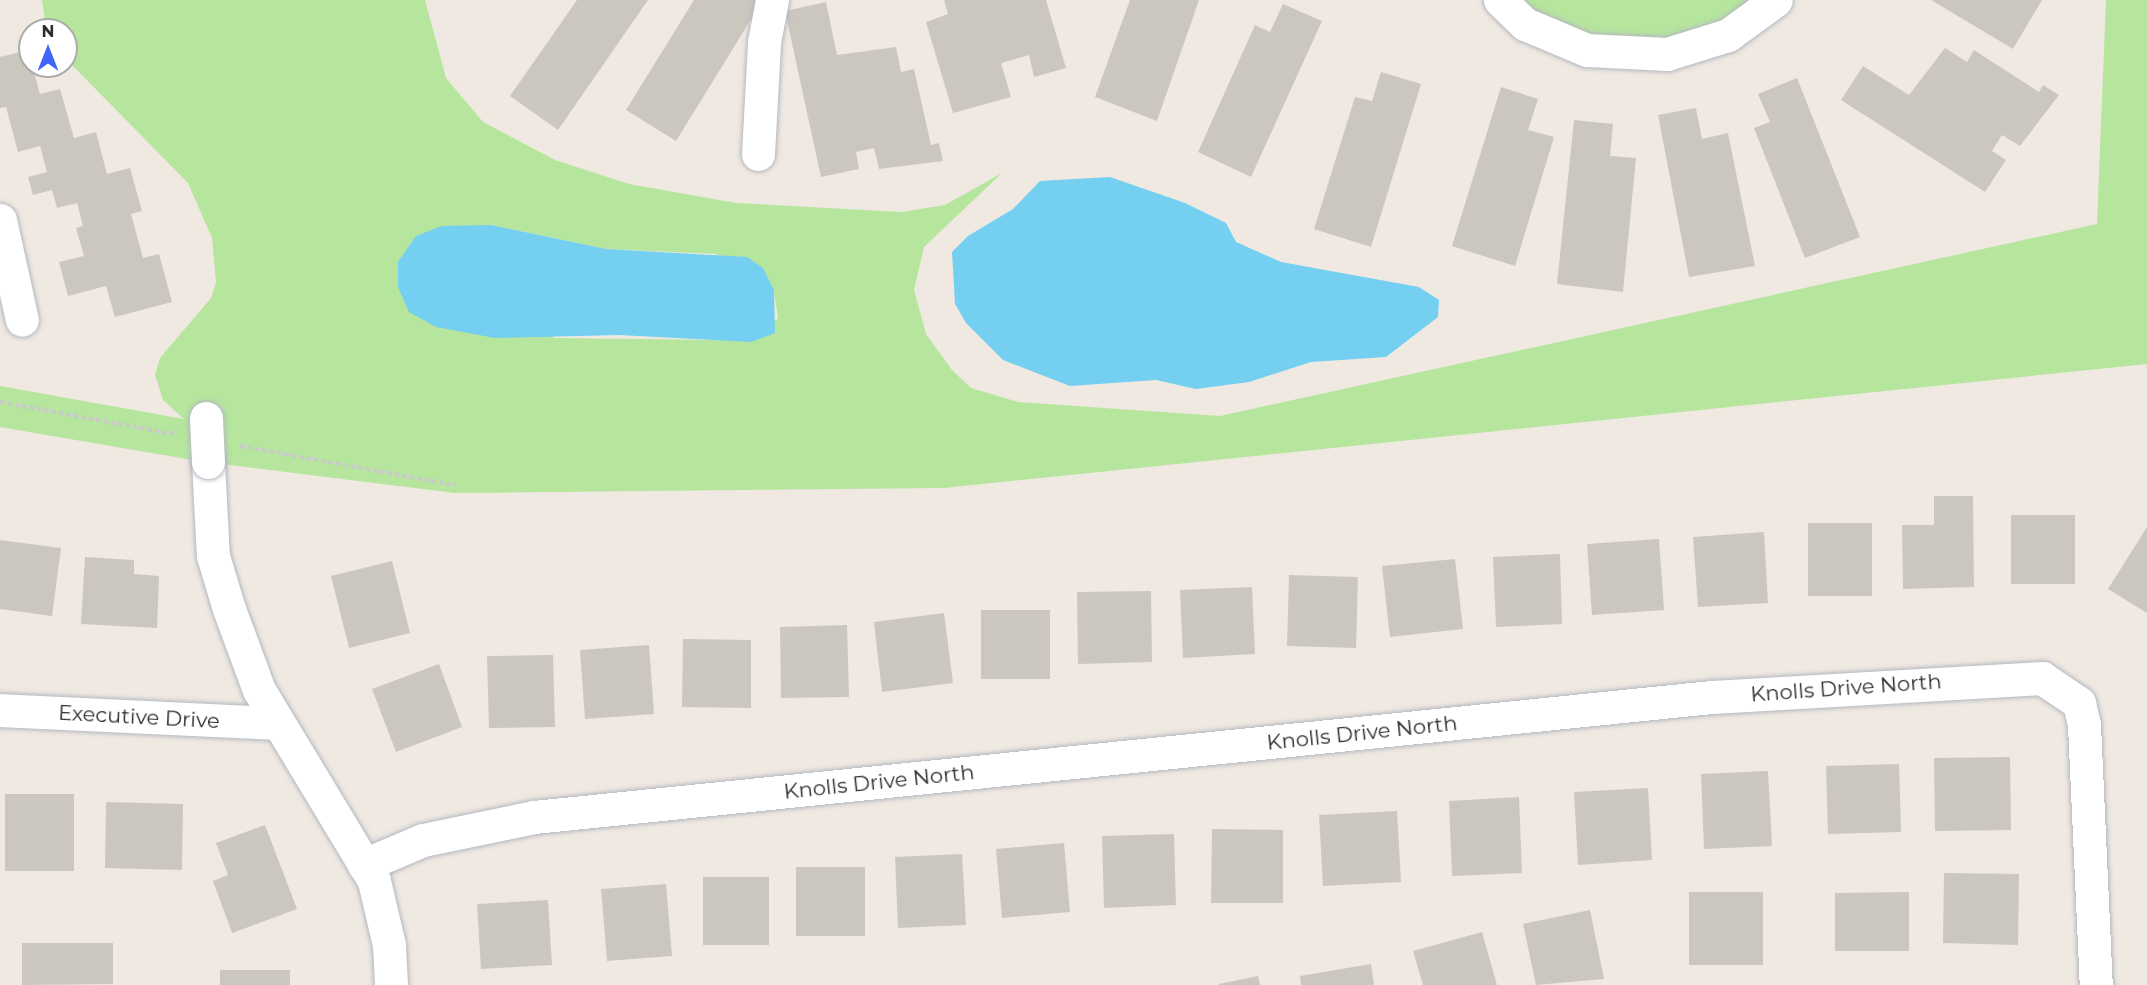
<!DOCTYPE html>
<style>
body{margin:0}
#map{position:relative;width:2147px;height:985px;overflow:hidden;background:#efe9e1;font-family:Montserrat,sans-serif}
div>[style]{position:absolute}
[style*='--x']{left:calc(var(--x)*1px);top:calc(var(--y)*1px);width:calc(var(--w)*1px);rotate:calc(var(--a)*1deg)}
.green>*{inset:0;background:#b6e59e}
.water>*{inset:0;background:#75cff0}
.building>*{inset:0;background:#cbc7bf}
.path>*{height:4px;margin-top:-2px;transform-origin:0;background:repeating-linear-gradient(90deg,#c9c9c9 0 4.5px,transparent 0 7.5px)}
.roads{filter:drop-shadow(0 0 2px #b4b7c1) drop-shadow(0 0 2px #b4b7c1)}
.minor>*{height:33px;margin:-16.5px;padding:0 16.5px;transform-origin:16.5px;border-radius:16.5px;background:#fff}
.bridges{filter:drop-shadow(0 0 2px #b4b7c1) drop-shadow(0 0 2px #b4b7c1)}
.minor-bridge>*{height:33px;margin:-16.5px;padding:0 16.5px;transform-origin:16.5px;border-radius:16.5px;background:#fff}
span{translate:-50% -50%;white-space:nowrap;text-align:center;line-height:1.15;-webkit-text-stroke:6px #fff;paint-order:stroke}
.street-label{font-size:21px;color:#2e2e2e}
.north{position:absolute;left:18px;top:18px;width:60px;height:60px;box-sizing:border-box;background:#fff;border:2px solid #ababab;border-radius:50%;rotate:0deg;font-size:16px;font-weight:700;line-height:24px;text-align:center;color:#2e2e2e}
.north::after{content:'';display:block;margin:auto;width:21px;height:27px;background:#4264fb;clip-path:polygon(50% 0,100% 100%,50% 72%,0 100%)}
</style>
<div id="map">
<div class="green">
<div style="clip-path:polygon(evenodd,42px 0,425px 0,446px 78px,483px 122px,555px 160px,629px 184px,736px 203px,902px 212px,945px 205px,1002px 173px,924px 247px,914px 290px,926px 334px,952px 370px,971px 388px,1018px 402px,1220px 416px,2097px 224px,2106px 0,2147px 0,2147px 364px,944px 488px,455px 493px,198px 461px,0 427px,0 386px,184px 419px,163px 400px,155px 375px,160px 358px,211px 298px,216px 282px,212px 238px,188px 183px,70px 63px,66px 30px,46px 30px,42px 0,491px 225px,606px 249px,716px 254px,774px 290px,778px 319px,722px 340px,554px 338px,491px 225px)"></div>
<div style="clip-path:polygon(1500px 0,1776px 0,1728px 35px,1587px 50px)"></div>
</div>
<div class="water">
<div style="clip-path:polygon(1110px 177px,1185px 203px,1226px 223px,1236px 242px,1281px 262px,1419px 287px,1439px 300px,1438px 317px,1386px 357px,1311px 362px,1249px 382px,1196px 389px,1156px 380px,1070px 386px,1003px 360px,966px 323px,955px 304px,952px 252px,968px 236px,1013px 209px,1040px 181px)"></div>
<div style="clip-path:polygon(491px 225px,606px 249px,747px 257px,763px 268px,774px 290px,775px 333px,751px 342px,619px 335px,495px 338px,436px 327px,409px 312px,398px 287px,398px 262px,416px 236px,442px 226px)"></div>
</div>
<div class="building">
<div style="clip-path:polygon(577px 0,648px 0,558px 130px,510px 96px)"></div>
<div style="clip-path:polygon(694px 0,763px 0,676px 141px,626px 110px)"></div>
<div style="clip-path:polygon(944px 0,1046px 0,1066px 68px,1034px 77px,1029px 55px,1001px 63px,1011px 97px,953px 113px,926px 22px,948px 14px)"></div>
<div style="clip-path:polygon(1130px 0,1199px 0,1157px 121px,1095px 97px)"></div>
<div style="clip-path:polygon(1931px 0,2042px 0,2013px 49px)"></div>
<div style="clip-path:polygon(826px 2px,837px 55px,896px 47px,901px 72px,914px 69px,931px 145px,939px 143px,943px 161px,879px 169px,874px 148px,856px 152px,859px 169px,821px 177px,785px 11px)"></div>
<div style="clip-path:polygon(1283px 4px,1322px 21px,1251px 177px,1198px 152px,1255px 25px,1270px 32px)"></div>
<div style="clip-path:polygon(1945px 48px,1967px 62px,1974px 50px,2039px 92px,2043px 85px,2059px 95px,2020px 146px,2002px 135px,1992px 151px,2006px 160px,1985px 192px,1841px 100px,1863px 66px,1909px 95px)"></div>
<div style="clip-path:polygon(28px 50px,40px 94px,60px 89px,74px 138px,96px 132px,107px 174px,130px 168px,142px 211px,131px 214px,143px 258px,159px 254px,172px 302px,115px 317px,106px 286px,68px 296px,59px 262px,84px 256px,76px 228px,83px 226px,77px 203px,57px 208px,52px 190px,33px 195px,28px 177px,47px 172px,40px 146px,18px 152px,6px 107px,0 108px,0 57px)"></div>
<div style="clip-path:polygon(1381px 72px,1421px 84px,1371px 247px,1314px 229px,1355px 97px,1372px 101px)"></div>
<div style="clip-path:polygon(1797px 78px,1860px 237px,1805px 258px,1754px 128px,1770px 122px,1758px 94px)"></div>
<div style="clip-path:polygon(1501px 87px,1538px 99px,1528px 130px,1554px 137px,1515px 266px,1452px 246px)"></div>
<div style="clip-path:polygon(1696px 108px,1702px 139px,1728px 133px,1755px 266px,1689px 277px,1658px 115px)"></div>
<div style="clip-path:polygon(1574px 120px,1613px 124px,1610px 156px,1636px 158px,1623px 292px,1557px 284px)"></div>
<div style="clip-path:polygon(1934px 496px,1973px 496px,1974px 587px,1903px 589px,1902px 525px,1934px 525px)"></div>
<div style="clip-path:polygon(2011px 515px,2075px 515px,2075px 584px,2011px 584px)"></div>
<div style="clip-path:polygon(1808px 523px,1872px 523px,1872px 596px,1808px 596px)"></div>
<div style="clip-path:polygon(2147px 527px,2147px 613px,2108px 589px)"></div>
<div style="clip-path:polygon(1764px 532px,1768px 603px,1698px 607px,1693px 537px)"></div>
<div style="clip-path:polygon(1659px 539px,1664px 610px,1592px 615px,1587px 544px)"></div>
<div style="clip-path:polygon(0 540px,61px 548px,52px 616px,0 609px)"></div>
<div style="clip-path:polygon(1560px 554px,1562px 624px,1496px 627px,1493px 557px)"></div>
<div style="clip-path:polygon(85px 557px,134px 560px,134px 574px,159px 576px,157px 628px,81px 624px)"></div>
<div style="clip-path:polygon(1455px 559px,1463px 629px,1390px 637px,1382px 566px)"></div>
<div style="clip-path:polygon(392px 561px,410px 633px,349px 648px,331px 576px)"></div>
<div style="clip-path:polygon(1289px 575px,1358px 577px,1356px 648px,1287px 646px)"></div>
<div style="clip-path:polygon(1252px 587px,1255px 654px,1183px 658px,1180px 590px)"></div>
<div style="clip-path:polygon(1151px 591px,1152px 662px,1078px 664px,1077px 592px)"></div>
<div style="clip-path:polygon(981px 610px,1050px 610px,1050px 679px,981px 679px)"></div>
<div style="clip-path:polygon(944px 613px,953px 683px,882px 692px,874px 622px)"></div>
<div style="clip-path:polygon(847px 625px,849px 697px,781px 698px,780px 627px)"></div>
<div style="clip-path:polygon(683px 639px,751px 640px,751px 708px,682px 707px)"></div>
<div style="clip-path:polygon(649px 645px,654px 714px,585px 719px,580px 650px)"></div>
<div style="clip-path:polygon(553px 655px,555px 727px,489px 728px,487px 656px)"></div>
<div style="clip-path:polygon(439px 664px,462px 727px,396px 752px,372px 689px)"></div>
<div style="clip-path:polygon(2010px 757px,2011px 830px,1935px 831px,1934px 758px)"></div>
<div style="clip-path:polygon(1899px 764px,1901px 832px,1828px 834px,1826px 766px)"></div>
<div style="clip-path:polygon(1768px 771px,1772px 846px,1704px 849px,1701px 774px)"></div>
<div style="clip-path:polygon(1648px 788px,1652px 860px,1578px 865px,1574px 792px)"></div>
<div style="clip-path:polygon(5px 794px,74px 794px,74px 871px,5px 871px)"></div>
<div style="clip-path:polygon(1519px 797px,1522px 873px,1452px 876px,1449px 801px)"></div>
<div style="clip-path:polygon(106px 802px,183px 804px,182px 870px,105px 868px)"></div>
<div style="clip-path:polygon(1397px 811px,1401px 882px,1323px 886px,1319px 815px)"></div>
<div style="clip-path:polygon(265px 825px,297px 909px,232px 933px,213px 881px,228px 875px,216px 843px)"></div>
<div style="clip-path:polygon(1212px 829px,1283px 830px,1283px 903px,1211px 903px)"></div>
<div style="clip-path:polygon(1174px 834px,1176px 905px,1104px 908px,1102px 836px)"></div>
<div style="clip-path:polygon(1064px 843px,1070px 912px,1002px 918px,996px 849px)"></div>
<div style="clip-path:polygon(962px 854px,966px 925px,898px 928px,895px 857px)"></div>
<div style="clip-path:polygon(796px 867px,865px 867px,865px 936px,796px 936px)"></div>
<div style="clip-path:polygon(1944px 873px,2019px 874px,2018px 945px,1943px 943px)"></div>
<div style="clip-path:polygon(703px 877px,769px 877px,769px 945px,703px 945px)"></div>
<div style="clip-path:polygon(666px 884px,672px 956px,607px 961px,601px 889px)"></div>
<div style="clip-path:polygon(1689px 892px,1763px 892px,1763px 965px,1689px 965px)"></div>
<div style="clip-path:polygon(1909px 892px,1909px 951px,1835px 951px,1835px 893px)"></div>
<div style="clip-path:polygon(548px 900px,552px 965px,481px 969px,477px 904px)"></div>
<div style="clip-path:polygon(1590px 910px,1604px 979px,1536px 985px,1523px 924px)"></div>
<div style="clip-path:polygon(1482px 932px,1497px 985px,1423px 985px,1413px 951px)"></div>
<div style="clip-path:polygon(22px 943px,113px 943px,113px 984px,22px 985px)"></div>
<div style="clip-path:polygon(1371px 964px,1374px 985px,1301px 985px,1300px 976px)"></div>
<div style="clip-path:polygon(220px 970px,290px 970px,290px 985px,220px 985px)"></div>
<div style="clip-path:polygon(1258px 976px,1260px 985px,1219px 985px,1219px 984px)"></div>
</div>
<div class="path">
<div style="--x:0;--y:402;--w:176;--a:10.5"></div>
<div style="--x:240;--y:446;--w:219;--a:10.3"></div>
</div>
<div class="roads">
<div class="minor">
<div style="--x:1500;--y:0;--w:35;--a:44"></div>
<div style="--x:1525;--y:24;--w:67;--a:22.8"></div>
<div style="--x:1587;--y:50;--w:80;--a:2.9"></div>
<div style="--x:1667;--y:54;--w:64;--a:-17.3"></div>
<div style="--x:1728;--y:35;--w:59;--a:-36.1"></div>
<div style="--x:758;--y:154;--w:112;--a:-86.9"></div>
<div style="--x:764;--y:42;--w:43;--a:-79.2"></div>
<div style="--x:0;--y:220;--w:102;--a:77.6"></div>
<div style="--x:208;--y:462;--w:94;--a:87"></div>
<div style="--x:213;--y:556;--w:55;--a:73.2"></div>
<div style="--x:229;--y:609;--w:86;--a:69.7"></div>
<div style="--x:259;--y:690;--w:223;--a:58.9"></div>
<div style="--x:374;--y:881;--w:66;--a:76.8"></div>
<div style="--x:389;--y:945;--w:40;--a:87.1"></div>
<div style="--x:0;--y:710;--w:278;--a:2.7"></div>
<div style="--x:364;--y:865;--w:64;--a:-23"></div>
<div style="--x:423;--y:840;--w:113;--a:-11.7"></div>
<div style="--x:534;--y:817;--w:1184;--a:-5.82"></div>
<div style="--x:1712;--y:697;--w:331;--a:-3.3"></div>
<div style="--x:2042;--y:678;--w:45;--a:34"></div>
<div style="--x:2079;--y:703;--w:23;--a:77"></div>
<div style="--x:2084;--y:725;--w:260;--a:87.4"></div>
</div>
</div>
<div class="bridges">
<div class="minor-bridge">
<div style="--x:206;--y:418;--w:44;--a:87.4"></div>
</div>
</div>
<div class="street-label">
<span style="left:1846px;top:688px;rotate:-4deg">Knolls Drive North</span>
<span style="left:139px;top:717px;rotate:3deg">Executive Drive</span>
<span style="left:1362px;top:733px;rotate:-6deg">Knolls Drive North</span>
<span style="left:879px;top:782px;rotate:-6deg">Knolls Drive North</span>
</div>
<div class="north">N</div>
</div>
